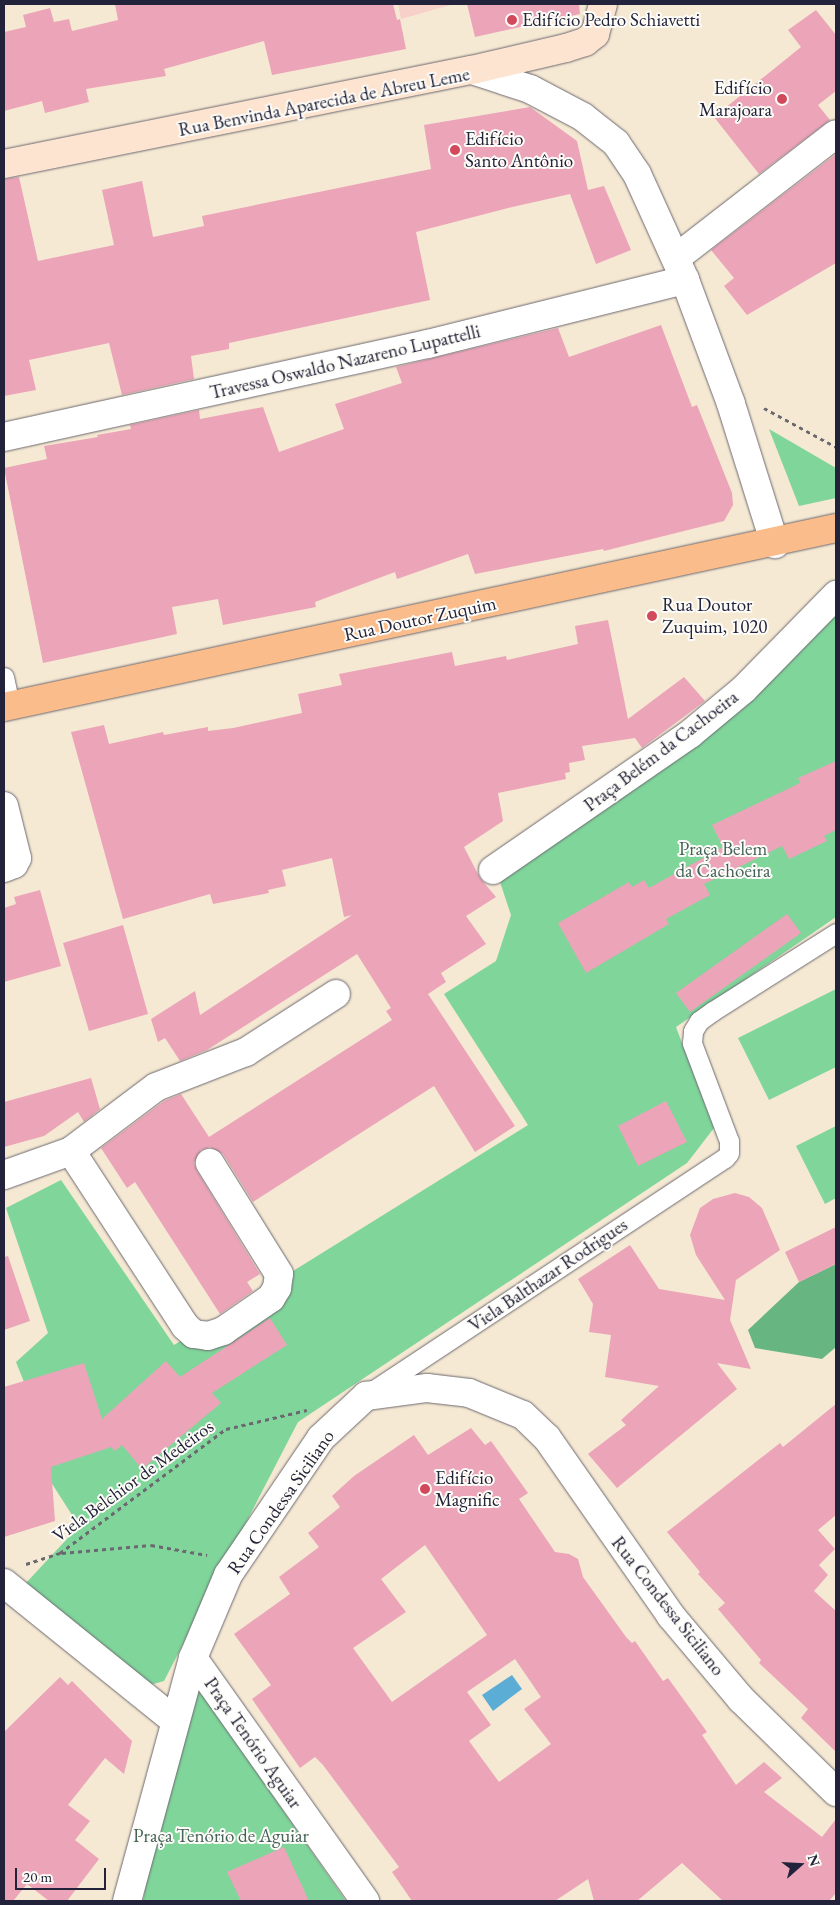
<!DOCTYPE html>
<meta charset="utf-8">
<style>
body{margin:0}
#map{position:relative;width:840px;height:1905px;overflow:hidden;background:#f5e9d3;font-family:"EB Garamond",serif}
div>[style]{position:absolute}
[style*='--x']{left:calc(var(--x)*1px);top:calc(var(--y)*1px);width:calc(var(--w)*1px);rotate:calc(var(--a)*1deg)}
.built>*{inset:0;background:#f7d0ca}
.green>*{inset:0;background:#7fd59a}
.forest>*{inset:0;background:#67b682}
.water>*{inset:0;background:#5cadd6}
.building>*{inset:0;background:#eca4b9}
.path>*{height:3px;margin-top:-1.5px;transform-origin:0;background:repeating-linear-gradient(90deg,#6c6870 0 4px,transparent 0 8px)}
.roads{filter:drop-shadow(0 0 1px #6c6870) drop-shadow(0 0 1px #6c6870)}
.lane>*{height:19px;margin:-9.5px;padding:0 9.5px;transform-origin:9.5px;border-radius:9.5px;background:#fff}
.street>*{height:28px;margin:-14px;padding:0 14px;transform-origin:14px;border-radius:14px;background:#fff}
.secondary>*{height:28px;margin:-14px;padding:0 14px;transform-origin:14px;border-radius:14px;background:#fde4d0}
.primary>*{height:28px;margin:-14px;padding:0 14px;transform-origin:14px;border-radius:14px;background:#f9bc8a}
.dots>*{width:14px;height:14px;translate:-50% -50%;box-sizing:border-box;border:2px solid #fdfcf7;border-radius:50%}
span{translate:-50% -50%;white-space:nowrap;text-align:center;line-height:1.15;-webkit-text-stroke:4px #fdfcf7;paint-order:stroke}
.poi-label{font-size:19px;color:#22223b}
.left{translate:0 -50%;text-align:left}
.right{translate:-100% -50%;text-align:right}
.street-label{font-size:19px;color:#22223b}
.park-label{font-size:19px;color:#43615c}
.frame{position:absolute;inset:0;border:5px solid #22223b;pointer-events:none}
.north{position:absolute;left:775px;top:1840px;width:50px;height:50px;-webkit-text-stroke:4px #fdfcf7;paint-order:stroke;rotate:71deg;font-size:14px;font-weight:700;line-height:20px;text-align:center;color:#22223b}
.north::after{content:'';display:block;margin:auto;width:18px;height:22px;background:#22223b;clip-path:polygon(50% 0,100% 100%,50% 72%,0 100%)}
.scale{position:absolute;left:15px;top:1868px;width:91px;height:22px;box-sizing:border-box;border:2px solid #22223b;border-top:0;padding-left:6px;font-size:15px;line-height:18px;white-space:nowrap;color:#22223b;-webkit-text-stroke:4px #fdfcf7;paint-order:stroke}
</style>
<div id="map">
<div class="built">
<div style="clip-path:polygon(398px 4px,454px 4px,401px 19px)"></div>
</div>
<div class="green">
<div style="clip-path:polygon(769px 429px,836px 468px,836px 498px,799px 506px)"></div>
<div style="clip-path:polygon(836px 605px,836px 917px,676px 1027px,714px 1128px,687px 1163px,298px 1422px,164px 1681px,150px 1685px,26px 1583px,79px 1526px,42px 1468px,38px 1417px,16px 1362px,48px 1333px,6px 1208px,61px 1180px,174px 1345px,528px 1125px,444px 994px,496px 961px,511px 915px,500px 882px,690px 749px)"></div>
<div style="clip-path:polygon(836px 989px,836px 1067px,769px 1100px,738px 1038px)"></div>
<div style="clip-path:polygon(836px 1126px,836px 1198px,825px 1204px,796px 1146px)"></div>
<div style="clip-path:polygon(194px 1686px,205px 1698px,346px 1901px,143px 1901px,156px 1824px)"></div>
</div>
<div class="forest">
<div style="clip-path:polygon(836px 1264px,836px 1347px,822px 1359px,755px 1348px,748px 1330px,799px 1282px)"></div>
</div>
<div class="water">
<div style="clip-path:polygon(512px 1675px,522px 1689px,493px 1711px,482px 1695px)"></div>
</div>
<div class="building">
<div style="clip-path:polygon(115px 4px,393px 4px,397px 20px,400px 19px,406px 49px,272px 75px,264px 41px,164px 69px,166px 76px,86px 89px,89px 102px,45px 113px,42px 101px,4px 111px,4px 32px,26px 27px,23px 15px,50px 8px,54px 22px,69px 19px,72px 31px,118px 20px)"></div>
<div style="clip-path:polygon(467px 4px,579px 4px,580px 14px,475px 37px)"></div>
<div style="clip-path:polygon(816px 10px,836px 35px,836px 91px,818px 105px,830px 120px,759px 174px,714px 117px,801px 47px,788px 30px)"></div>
<div style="clip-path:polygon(530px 107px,577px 141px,588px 190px,604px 186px,631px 250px,596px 264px,570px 194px,508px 208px,416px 232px,430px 300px,229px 343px,229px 349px,191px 356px,194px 379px,122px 395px,109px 343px,29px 360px,36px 390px,4px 396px,4px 179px,19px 177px,38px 261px,114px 245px,102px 190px,142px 181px,153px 237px,204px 226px,202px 216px,431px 169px,424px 125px)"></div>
<div style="clip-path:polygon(836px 154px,836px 263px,747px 315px,724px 286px,734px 278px,711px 250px)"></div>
<div style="clip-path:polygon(661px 325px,692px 407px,697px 405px,732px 493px,733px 505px,724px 521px,604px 551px,603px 549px,475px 574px,468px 554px,397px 579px,395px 572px,315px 602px,316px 607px,223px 625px,218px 599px,172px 607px,177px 634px,43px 663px,4px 468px,47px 459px,44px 446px,98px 437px,97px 435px,131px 429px,130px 425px,199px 410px,200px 419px,263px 407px,279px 452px,344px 429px,335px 404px,402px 383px,396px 367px,558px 328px,569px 357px)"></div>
<div style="clip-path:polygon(608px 620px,628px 719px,684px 677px,705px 701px,642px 748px,635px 738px,582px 746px,585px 760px,569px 763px,570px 772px,565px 773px,566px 779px,498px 793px,503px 821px,464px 847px,480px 878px,496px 897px,466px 916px,486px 944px,441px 973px,446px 982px,428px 994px,515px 1126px,475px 1152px,434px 1086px,253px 1202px,223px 1154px,210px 1147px,201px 1150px,194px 1163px,197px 1171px,260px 1274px,247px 1282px,253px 1291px,220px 1314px,135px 1182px,127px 1188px,101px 1148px,164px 1101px,181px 1094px,209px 1137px,392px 1020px,386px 1011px,391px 1008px,357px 954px,207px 1050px,180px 1061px,165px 1038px,158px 1042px,151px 1019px,195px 991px,200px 1015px,352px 915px,344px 917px,332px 858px,282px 870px,286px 886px,268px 890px,269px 893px,213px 904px,210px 894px,123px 919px,71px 732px,104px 725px,109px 744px,163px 732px,164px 735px,208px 727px,208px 731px,233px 728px,302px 713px,298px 694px,342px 685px,339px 674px,452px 652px,455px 666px,506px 656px,507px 660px,578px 644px,575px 626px)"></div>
<div style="clip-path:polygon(836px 761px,836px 830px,824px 836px,827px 841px,789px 859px,782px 846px,704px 884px,710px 895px,666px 919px,669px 924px,586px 973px,558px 923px,629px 882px,632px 887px,644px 880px,649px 888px,723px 847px,712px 825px,800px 783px,798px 778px)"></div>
<div style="clip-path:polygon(40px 890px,61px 966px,4px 982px,4px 908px,16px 904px,14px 897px)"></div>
<div style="clip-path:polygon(787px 914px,801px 933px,690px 1012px,676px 993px)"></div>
<div style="clip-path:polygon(123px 925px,148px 1014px,89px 1031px,63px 943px)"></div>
<div style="clip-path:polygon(91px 1078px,100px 1109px,84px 1122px,78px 1112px,44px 1136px,4px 1147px,4px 1102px)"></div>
<div style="clip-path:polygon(666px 1101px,687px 1142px,638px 1166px,618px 1126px)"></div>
<div style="clip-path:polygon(735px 1193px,749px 1197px,762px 1208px,780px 1250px,736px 1280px,730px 1320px,751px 1369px,717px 1363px,737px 1389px,617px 1488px,588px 1454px,626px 1425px,621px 1420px,659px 1386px,605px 1377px,611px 1335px,589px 1332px,593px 1304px,578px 1279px,630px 1245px,659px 1289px,725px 1300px,696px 1255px,690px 1235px,700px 1208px,713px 1199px)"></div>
<div style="clip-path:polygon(836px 1227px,836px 1264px,799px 1282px,785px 1252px)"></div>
<div style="clip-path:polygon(8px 1256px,30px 1321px,4px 1330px,4px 1257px)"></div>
<div style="clip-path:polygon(270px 1318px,287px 1345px,212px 1393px,221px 1403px,142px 1469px,122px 1445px,115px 1451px,111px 1447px,51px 1467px,55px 1521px,4px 1537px,4px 1387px,84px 1363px,102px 1419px,166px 1361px,180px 1377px)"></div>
<div style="clip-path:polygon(836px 1404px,836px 1515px,818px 1530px,835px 1549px,819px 1565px,828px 1575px,814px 1591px,836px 1611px,836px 1752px,801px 1718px,808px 1709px,759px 1663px,761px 1660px,718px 1609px,725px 1603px,698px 1574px,700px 1572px,667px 1532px,780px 1443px,783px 1447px)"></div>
<div style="clip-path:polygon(evenodd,471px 1428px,485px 1445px,491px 1441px,528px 1493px,519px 1499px,555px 1552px,569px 1554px,578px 1559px,583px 1577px,626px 1637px,632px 1643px,635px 1641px,663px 1681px,668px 1678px,707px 1732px,702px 1735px,736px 1785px,764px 1762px,782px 1778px,764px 1792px,822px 1837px,836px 1819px,836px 1893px,829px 1901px,723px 1901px,682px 1863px,637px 1901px,594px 1901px,588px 1879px,555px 1901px,412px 1901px,392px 1872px,399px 1867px,323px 1765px,315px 1757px,300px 1768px,252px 1699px,271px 1685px,234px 1634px,290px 1594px,279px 1577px,319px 1547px,308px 1533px,340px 1507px,332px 1496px,354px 1476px,414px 1435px,428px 1455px,471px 1428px,425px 1545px,487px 1635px,392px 1702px,353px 1648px,406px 1612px,381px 1579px,425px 1545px,471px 1428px,515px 1659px,541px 1697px,524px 1709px,551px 1744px,499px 1782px,469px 1741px,491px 1725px,467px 1692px,515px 1659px)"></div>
<div style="clip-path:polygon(60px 1677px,68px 1685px,72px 1681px,132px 1741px,124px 1774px,105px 1758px,68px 1805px,90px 1821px,75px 1840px,99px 1859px,67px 1901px,49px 1901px,27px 1884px,13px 1901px,4px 1901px,4px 1732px)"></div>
<div style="clip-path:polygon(284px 1847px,309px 1901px,241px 1901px,227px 1872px)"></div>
</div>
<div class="path">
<div style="--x:764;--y:408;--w:82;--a:28.4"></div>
<div style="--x:62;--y:1553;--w:89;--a:-5.1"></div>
<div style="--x:151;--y:1545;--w:57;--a:10.1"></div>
<div style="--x:26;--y:1564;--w:36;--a:-18"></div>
<div style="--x:60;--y:1553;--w:207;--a:-36.8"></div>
<div style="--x:226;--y:1429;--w:83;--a:-13.2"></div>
</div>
<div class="roads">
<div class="lane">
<div style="--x:4;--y:677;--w:30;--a:78"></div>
<div style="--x:371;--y:1392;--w:424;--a:-33.5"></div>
<div style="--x:725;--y:1158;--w:6;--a:-51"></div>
<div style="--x:729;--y:1153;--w:12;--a:-90"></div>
<div style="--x:729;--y:1141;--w:105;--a:-110.7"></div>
<div style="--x:692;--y:1043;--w:12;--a:-85"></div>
<div style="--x:693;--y:1031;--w:12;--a:-59"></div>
<div style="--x:699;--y:1021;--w:17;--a:-36"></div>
<div style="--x:713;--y:1011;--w:146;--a:-32.4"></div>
</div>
<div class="street">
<div style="--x:472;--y:70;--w:61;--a:18.1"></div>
<div style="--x:530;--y:89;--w:60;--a:27.8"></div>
<div style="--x:583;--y:117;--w:42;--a:38.2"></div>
<div style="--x:616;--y:143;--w:37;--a:56"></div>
<div style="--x:637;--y:174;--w:116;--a:65.6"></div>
<div style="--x:685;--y:280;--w:132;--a:69.6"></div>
<div style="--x:731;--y:404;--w:147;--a:72.6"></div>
<div style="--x:676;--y:258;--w:202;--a:-37.8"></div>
<div style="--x:4;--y:437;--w:434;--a:-12.4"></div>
<div style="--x:428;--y:344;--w:265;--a:-14"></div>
<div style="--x:4;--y:806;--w:54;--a:76"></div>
<div style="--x:17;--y:858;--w:7;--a:117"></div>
<div style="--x:14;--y:864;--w:11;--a:158"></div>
<div style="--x:493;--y:870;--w:239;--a:-34.6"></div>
<div style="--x:690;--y:734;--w:70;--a:-39.8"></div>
<div style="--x:744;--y:689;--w:132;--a:-45.6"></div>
<div style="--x:71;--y:1151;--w:209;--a:56.9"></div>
<div style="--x:185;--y:1326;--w:12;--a:42"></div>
<div style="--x:194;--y:1334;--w:14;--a:8"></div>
<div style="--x:208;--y:1336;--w:16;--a:-18"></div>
<div style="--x:223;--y:1331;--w:58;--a:-34.5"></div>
<div style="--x:271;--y:1298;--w:12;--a:-59"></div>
<div style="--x:277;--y:1288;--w:14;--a:-82"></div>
<div style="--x:279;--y:1274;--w:131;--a:-121.9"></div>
<div style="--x:4;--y:1175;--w:71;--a:-19.7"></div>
<div style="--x:71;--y:1151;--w:106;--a:-37"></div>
<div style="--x:156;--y:1087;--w:97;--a:-21.3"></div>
<div style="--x:246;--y:1052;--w:107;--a:-32.8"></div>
<div style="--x:4;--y:1583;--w:218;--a:38.9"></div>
<div style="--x:193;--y:1658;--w:298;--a:54.7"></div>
<div style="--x:127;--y:1901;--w:252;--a:-74.8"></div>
<div style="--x:193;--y:1658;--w:90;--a:-67.1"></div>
<div style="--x:228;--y:1575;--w:166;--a:-55.8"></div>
<div style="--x:321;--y:1438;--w:62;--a:-43"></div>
<div style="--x:366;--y:1396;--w:62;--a:-7.5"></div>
<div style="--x:427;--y:1388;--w:42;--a:6.8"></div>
<div style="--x:469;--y:1393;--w:58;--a:22.2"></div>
<div style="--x:523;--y:1415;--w:33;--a:44"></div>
<div style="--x:547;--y:1438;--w:217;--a:55.1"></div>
<div style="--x:671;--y:1616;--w:109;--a:49.9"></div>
<div style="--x:741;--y:1699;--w:133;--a:44.4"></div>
</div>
<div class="secondary">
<div style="--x:4;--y:164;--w:477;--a:-11.4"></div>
<div style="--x:472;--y:70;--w:97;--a:-13.2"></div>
<div style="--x:566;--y:48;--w:20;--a:-18"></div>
<div style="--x:585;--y:42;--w:13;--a:-39"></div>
<div style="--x:595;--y:34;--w:31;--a:-75"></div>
</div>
<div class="primary">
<div style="--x:4;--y:707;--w:851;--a:-12.14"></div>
</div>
</div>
<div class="dots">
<div style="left:512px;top:20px;background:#d1495b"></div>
<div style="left:782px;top:99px;background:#d1495b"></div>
<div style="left:455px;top:150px;background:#d1495b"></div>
<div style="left:652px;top:616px;background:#d1495b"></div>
<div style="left:425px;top:1489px;background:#d1495b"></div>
</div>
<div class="poi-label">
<span class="left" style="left:522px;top:20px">Edifício Pedro Schiavetti</span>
<span class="right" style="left:772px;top:99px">Edifício<br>Marajoara</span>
<span class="left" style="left:465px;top:150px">Edifício<br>Santo Antônio</span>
<span class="left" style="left:662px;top:616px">Rua Doutor<br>Zuquim, 1020</span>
<span class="left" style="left:435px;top:1489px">Edifício<br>Magnific</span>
</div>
<div class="street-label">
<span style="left:324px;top:102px;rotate:-11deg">Rua Benvinda Aparecida de Abreu Leme</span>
<span style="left:345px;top:362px;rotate:-13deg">Travessa Oswaldo Nazareno Lupattelli</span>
<span style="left:420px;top:619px;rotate:-12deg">Rua Doutor Zuquim</span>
<span style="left:661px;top:751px;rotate:-37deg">Praça Belém da Cachoeira</span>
<span style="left:548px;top:1275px;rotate:-34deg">Viela Balthazar Rodrigues</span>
<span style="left:133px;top:1481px;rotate:-36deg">Viela Belchior de Medeiros</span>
<span style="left:281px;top:1502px;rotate:-55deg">Rua Condessa Siciliano</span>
<span style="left:668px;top:1606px;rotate:52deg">Rua Condessa Siciliano</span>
<span style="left:253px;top:1743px;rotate:55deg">Praça Tenório Aguiar</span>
</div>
<div class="park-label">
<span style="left:723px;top:860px">Praça Belem<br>da Cachoeira</span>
<span style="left:221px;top:1836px">Praça Tenório de Aguiar</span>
</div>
<div class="frame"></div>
<div class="north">N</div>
<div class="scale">20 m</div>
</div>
